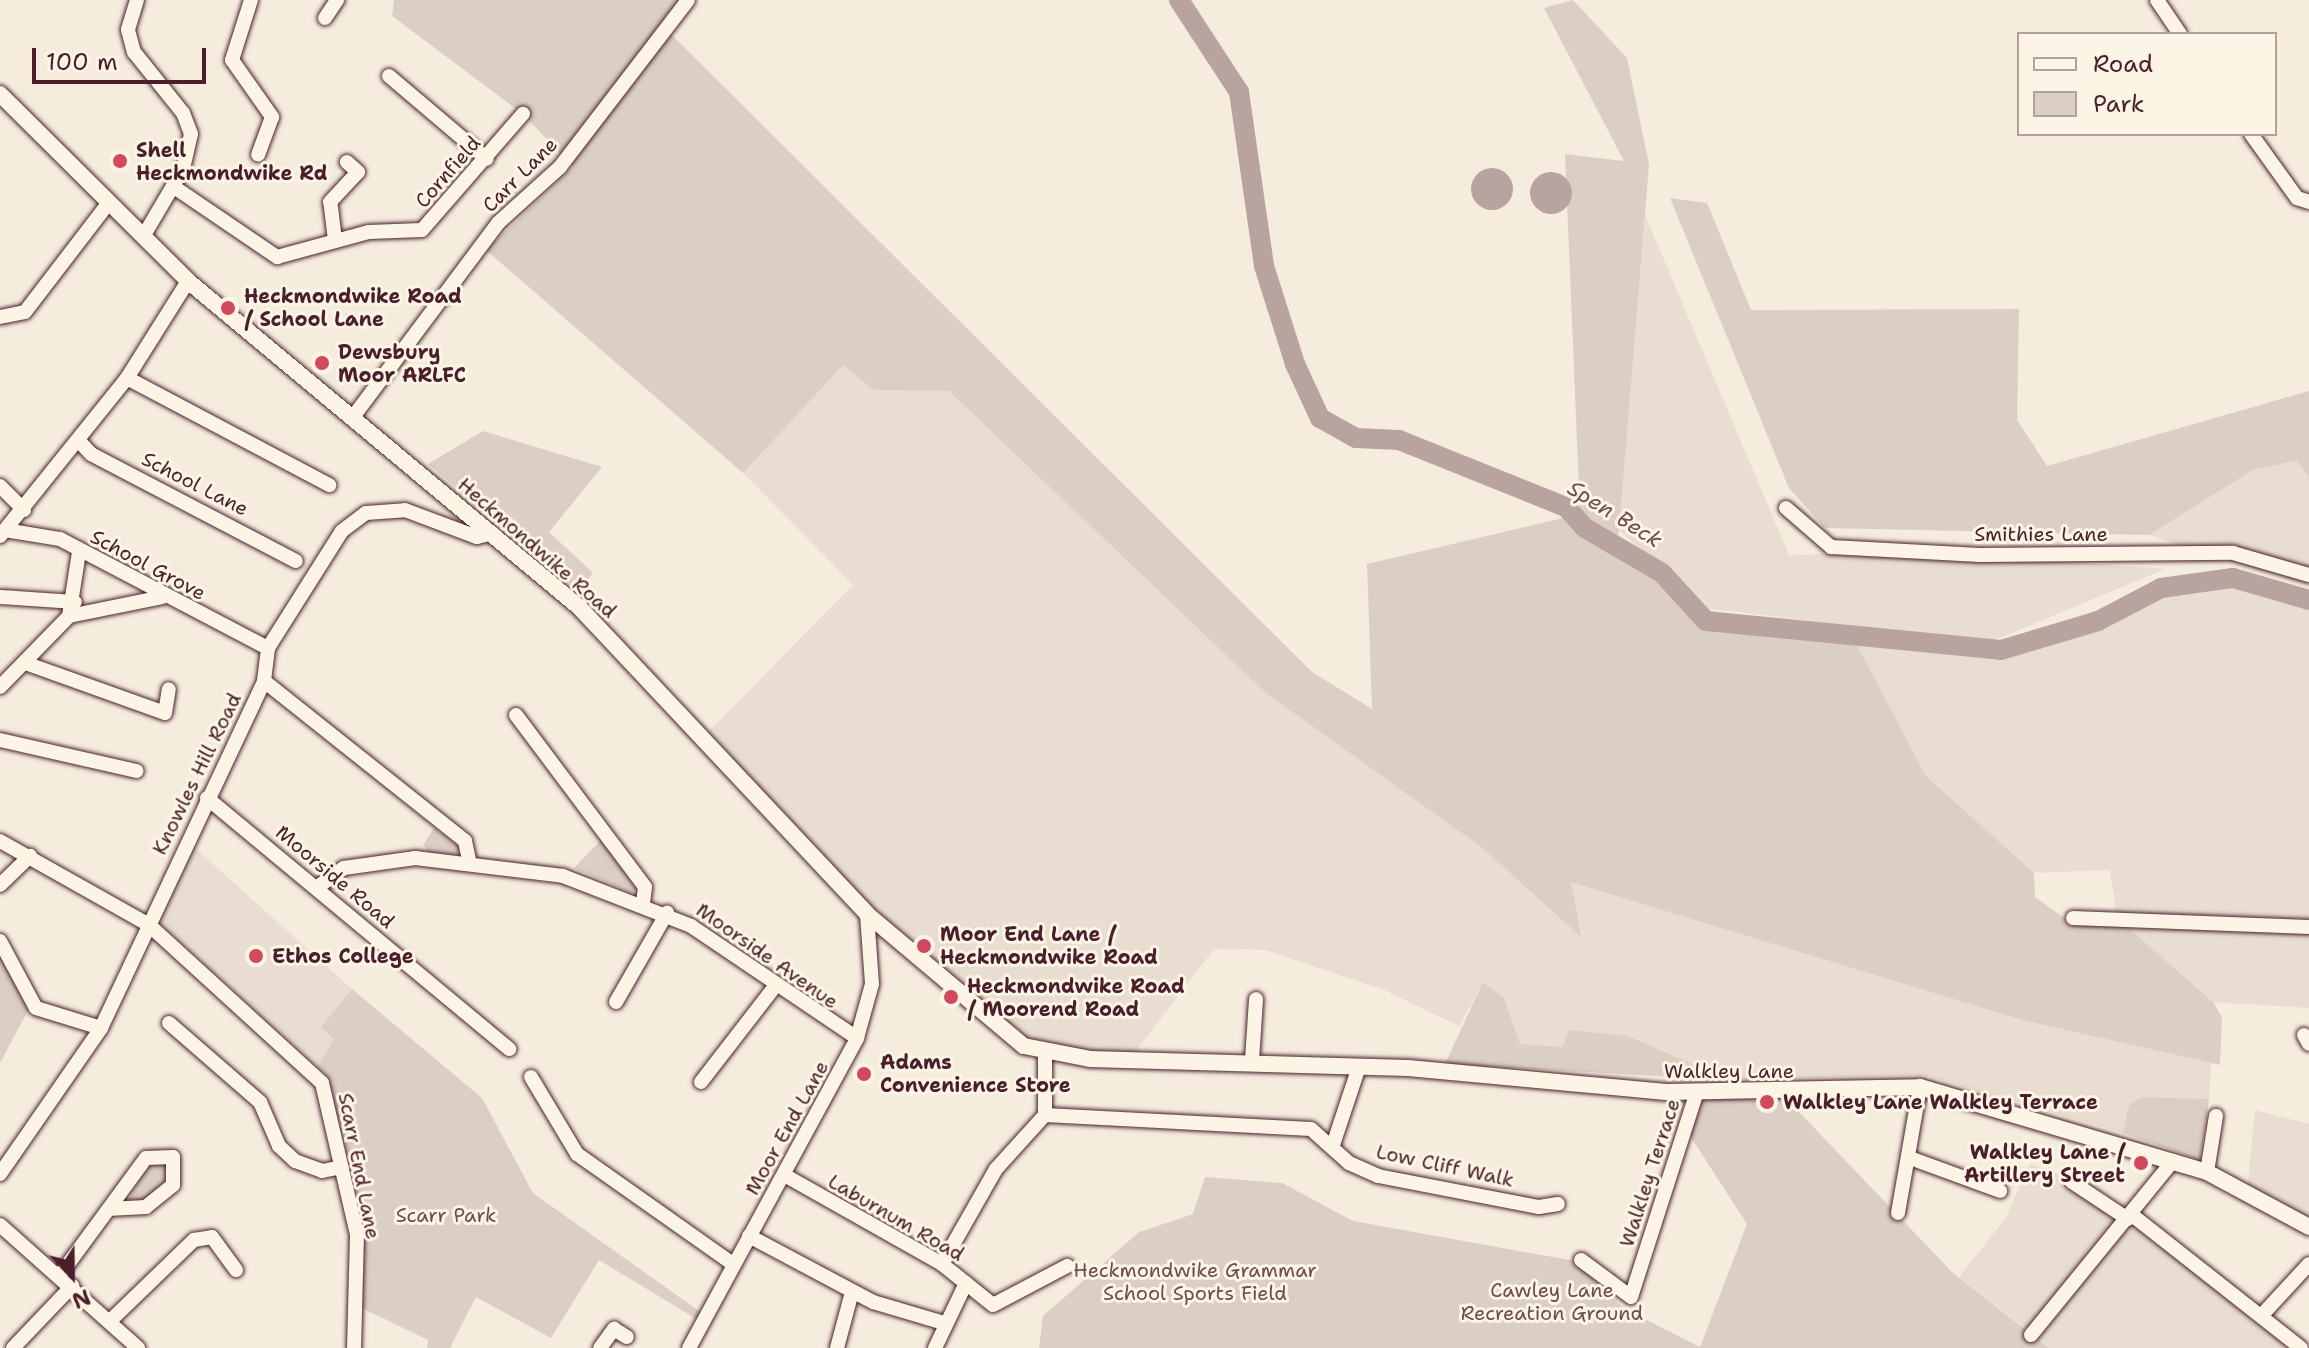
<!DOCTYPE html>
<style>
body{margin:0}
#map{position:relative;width:2309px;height:1348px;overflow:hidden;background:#f5ecde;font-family:"Shantell Sans",sans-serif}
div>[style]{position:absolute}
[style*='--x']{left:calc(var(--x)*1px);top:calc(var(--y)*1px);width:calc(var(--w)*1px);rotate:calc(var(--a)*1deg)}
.built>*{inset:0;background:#e8ddd0}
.green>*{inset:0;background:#dbcec4}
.water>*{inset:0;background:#b8a39e}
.round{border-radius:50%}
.river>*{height:20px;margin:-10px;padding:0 10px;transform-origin:10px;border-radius:10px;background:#b8a39e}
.roads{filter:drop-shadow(0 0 2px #4a1f2b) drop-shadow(0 0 2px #4a1f2b)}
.minor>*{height:14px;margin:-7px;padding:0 7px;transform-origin:7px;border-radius:7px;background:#fcf5e5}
.major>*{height:16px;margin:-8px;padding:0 8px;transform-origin:8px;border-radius:8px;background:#fcf5e5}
.dots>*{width:22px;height:22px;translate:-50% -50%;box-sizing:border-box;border:4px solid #fcf5e5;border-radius:50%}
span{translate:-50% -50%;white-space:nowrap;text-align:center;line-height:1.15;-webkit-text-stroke:6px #fcf5e5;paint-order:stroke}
.poi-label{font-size:20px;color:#4a1f2b;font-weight:700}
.left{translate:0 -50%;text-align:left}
.right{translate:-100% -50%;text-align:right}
.street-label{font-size:20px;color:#4a1f2b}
.park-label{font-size:20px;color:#6e4b51}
.water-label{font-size:22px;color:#704d53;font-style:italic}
.legend{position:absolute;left:2017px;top:32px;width:260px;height:104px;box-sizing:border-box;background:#fcf5e5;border:2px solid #b59f9b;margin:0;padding:10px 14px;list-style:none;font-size:24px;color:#4a1f2b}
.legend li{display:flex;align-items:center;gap:16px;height:40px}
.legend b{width:40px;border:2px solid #b59f9b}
.north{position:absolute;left:32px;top:1236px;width:80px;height:80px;-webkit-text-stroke:6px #fcf5e5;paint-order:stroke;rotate:158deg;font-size:22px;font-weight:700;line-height:32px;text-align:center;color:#4a1f2b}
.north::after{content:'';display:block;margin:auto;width:28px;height:36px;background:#4a1f2b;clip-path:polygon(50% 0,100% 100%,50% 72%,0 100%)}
.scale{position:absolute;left:32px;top:48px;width:174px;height:36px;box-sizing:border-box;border:4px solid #4a1f2b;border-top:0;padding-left:10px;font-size:24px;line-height:28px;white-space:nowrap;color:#4a1f2b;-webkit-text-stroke:6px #fcf5e5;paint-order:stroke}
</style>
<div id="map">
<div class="built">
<div style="clip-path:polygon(1645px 215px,1789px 555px,1900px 551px,2165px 569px,1990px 642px,1703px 608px,1618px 529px)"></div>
<div style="clip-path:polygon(843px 364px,874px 390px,949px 391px,1263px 688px,1480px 846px,1580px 936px,1570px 881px,2022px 1020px,2211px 1063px,2209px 1099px,2141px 1097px,2129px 1105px,2123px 1133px,1924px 1075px,1729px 1080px,1628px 1036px,1562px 1047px,1520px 1044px,1504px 998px,1483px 983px,1459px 1026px,1384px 990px,1265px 950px,1214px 949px,1138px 1048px,1142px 1060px,1045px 1056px,867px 914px,701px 739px,853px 585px,743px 473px)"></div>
<div style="clip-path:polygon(2298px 461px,2309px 477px,2309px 586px,2149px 535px,2253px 470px)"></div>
<div style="clip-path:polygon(2233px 578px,2309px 600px,2309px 1008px,2213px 1002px,2117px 918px,2110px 870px,2034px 873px,1926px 776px,1856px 643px,2001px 650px,2098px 621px,2161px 588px)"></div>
<div style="clip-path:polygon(194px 847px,352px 989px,322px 1026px,335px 1039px,318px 1067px,160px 923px)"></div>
<div style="clip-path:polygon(2255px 1110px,2309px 1124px,2309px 1227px,2247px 1192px)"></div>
<div style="clip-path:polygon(2030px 1164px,2070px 1177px,2301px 1348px,2050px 1348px,1959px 1277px,2005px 1219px)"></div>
</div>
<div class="green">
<div style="clip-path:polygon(394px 0,688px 0,667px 30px,1312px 672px,1372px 709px,1367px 564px,1580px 514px,1565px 154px,1624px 161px,1544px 8px,1573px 0,1627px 58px,1649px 165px,1618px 541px,1698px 624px,1856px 643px,1926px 776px,2034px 873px,2035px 897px,2075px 926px,2124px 924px,2213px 1002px,2222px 1017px,2220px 1065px,2022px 1020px,1571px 882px,1581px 937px,1480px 846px,1266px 693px,949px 391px,874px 390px,843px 365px,743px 473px,486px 250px,573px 167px,523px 114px,392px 16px)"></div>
<div style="clip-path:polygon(1670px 198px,1707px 203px,1751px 310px,2019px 309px,2017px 420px,2047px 466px,2309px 391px,2309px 477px,2297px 461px,2253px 470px,2149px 535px,1825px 528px,1789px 488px)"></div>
<div style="clip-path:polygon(483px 431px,602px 467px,549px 532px,593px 573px,579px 591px,428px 464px)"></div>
<div style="clip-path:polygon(434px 828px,460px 847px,457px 855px,428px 852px,423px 845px)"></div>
<div style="clip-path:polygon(601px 840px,638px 885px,632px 893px,574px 868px)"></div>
<div style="clip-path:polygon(0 949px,31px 1005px,0 1063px)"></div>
<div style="clip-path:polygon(1483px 982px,1504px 998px,1520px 1044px,1562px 1047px,1570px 1030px,1628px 1036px,1729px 1080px,1445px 1064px)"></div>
<div style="clip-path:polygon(352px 989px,482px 1098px,533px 1193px,706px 1316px,703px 1323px,599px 1260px,551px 1338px,476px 1297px,450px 1348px,427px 1348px,428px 1340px,360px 1307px,357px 1194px,326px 1074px,318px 1067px,334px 1039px,321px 1027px)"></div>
<div style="clip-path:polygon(1779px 1091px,1953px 1273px,2049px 1348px,1039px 1348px,1043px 1316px,1139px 1232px,1193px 1214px,1205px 1177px,1282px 1183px,1353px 1221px,1575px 1261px,1623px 1308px,1700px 1347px,1747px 1224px,1685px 1128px,1697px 1092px)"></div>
<div style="clip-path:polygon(2141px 1097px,2209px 1099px,2200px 1160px,2123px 1133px,2129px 1105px)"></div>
<div style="clip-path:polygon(150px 1160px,168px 1164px,170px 1178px,139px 1205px,125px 1206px)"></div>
</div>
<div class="water">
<div class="round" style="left:1471px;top:168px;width:42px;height:42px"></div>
<div class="round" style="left:1530px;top:172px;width:42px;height:42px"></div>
</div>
<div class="river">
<div style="--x:1179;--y:0;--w:110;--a:56.9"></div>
<div style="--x:1239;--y:92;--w:176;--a:81.8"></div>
<div style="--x:1264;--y:266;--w:103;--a:72.4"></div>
<div style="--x:1295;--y:364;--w:60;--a:65.2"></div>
<div style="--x:1320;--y:418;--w:41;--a:29.1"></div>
<div style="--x:1356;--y:438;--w:43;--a:2.7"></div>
<div style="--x:1399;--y:440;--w:180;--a:21.9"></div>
<div style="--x:1566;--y:507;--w:28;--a:48"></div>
<div style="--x:1585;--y:528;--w:89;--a:30.3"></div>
<div style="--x:1662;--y:573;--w:65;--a:47.5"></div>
<div style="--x:1706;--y:621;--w:296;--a:5.6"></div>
<div style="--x:2001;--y:650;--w:101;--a:-16.6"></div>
<div style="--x:2098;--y:621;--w:71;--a:-27.6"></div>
<div style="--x:2161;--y:588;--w:73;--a:-7.9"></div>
<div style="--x:2233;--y:578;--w:79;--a:16.1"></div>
</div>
<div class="roads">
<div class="minor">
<div style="--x:137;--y:0;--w:31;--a:107"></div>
<div style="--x:128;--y:30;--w:23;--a:75"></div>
<div style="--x:134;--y:52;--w:78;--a:51.2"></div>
<div style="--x:183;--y:113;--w:22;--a:69"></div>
<div style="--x:191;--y:134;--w:36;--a:103"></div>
<div style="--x:183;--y:169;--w:79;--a:120.5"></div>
<div style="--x:251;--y:0;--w:63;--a:107.6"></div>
<div style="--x:232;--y:60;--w:70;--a:54.9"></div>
<div style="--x:272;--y:117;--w:40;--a:110.2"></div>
<div style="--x:2157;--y:0;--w:41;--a:55.9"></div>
<div style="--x:325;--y:18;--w:22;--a:-56"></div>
<div style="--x:389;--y:76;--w:128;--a:40.3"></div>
<div style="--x:2251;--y:134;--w:79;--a:54.3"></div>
<div style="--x:2297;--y:198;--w:13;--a:18"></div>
<div style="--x:174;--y:187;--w:125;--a:34.2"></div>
<div style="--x:277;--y:257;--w:95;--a:-15.2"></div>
<div style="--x:369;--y:232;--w:53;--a:-2.2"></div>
<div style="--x:422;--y:230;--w:154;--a:-49"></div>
<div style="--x:335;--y:240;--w:38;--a:-97"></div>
<div style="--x:330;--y:202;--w:41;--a:-47"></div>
<div style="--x:358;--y:172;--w:15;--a:-138"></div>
<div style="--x:0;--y:317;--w:25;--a:-11"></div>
<div style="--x:25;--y:312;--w:136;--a:-52.5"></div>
<div style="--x:127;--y:378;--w:229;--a:27.9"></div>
<div style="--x:353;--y:417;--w:242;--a:-53.2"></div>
<div style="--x:498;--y:223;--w:84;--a:-42.1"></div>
<div style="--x:560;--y:167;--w:210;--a:-52.5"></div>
<div style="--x:78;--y:440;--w:19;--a:47"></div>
<div style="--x:91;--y:454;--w:231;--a:27.6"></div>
<div style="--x:0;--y:486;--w:34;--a:45"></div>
<div style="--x:1786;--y:508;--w:60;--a:40.9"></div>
<div style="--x:1831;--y:547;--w:149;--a:3.1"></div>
<div style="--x:1980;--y:555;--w:253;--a:-0.5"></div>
<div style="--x:2233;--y:553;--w:79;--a:16.1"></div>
<div style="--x:5;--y:530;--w:56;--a:9.3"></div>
<div style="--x:60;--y:539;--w:235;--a:27.7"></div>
<div style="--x:0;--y:536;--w:203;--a:-51.2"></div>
<div style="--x:127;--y:378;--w:115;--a:-57.8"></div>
<div style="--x:1;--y:597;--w:74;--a:3.9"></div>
<div style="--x:69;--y:616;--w:95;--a:-11.5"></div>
<div style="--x:28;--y:664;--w:145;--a:19.7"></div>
<div style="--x:165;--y:713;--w:24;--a:-81"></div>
<div style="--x:264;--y:681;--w:257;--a:38.5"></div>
<div style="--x:465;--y:841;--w:19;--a:78"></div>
<div style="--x:0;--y:687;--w:99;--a:-45.8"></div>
<div style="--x:69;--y:616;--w:65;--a:-81.1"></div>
<div style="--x:516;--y:715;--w:215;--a:53.1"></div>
<div style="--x:645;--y:887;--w:16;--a:97"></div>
<div style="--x:0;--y:740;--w:140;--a:12.8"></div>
<div style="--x:207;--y:798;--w:393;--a:39.7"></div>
<div style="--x:0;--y:841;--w:171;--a:29.4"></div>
<div style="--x:149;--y:925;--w:234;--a:42.4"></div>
<div style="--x:322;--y:1083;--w:156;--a:77"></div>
<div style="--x:357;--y:1235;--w:113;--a:91.5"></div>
<div style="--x:0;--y:885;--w:42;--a:-44"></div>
<div style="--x:319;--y:886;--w:31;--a:-36"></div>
<div style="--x:344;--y:868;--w:72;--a:-8"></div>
<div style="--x:415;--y:858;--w:149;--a:6.9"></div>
<div style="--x:563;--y:876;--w:137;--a:21.3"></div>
<div style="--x:691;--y:926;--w:200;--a:34"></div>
<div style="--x:2073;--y:918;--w:236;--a:2.2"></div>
<div style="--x:0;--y:941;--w:76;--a:61.8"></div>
<div style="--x:36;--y:1008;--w:68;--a:17.1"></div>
<div style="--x:616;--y:1002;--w:103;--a:-60.2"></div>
<div style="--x:169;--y:1023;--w:121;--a:41"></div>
<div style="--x:260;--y:1102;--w:48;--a:66.6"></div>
<div style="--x:279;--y:1146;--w:22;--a:43"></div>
<div style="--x:295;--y:1161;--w:29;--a:20"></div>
<div style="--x:322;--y:1171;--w:20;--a:-11"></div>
<div style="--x:2304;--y:1035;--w:10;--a:61"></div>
<div style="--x:1252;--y:1060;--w:61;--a:-86.2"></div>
<div style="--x:531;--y:1077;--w:90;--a:59.1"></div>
<div style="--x:577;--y:1154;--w:191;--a:35.2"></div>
<div style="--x:701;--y:1082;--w:123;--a:-52.3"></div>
<div style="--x:1045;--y:1115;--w:266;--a:3"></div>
<div style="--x:1311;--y:1129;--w:51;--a:41.8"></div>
<div style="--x:1349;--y:1163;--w:32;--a:24"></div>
<div style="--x:1378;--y:1176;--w:164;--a:10.9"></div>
<div style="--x:1539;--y:1207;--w:19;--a:-9"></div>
<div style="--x:1333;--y:1145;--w:82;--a:-71.6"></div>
<div style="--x:1910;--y:1158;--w:96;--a:20.1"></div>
<div style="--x:2207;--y:1172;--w:57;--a:-80.9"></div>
<div style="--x:0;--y:1174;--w:178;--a:-55.3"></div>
<div style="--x:101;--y:1028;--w:383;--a:-64.8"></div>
<div style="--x:264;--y:681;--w:33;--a:-83"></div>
<div style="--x:268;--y:648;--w:138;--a:-57.7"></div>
<div style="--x:342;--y:531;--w:30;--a:-37"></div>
<div style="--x:366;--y:513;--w:39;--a:-4"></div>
<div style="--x:405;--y:510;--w:77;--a:20.6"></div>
<div style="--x:477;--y:537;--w:16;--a:-14"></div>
<div style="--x:786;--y:1176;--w:179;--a:29.4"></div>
<div style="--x:942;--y:1264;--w:65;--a:38.8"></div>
<div style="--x:993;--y:1305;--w:84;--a:-27.8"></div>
<div style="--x:2072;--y:1182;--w:67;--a:33.5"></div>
<div style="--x:1898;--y:1213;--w:128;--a:-80.1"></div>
<div style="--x:2132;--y:1215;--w:215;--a:38.2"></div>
<div style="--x:0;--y:1225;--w:185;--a:41.7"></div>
<div style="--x:749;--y:1236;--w:140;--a:28"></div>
<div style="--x:873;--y:1302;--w:74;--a:16.5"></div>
<div style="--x:1581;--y:1260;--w:62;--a:36.5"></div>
<div style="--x:1631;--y:1297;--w:215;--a:-72.2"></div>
<div style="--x:942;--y:1264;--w:109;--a:-60.4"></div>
<div style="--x:996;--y:1169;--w:73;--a:-47.8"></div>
<div style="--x:1045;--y:1115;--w:59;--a:-90"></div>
<div style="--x:60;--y:1275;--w:145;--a:-53.7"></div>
<div style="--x:146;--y:1158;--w:27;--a:-2"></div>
<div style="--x:173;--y:1157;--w:28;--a:90"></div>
<div style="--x:173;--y:1185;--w:35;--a:141"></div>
<div style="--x:146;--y:1207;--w:34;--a:177"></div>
<div style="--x:2262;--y:1315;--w:69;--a:-47.3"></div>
<div style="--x:110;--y:1321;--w:117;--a:-44"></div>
<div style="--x:194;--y:1240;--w:18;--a:-9"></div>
<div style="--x:212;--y:1237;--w:41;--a:54"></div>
<div style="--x:2031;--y:1335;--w:225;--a:-50.8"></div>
<div style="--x:13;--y:1348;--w:86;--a:-46.4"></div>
<div style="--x:600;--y:1348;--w:24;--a:-54"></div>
<div style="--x:614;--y:1329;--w:15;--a:32"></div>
<div style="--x:689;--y:1348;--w:353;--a:-61.5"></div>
<div style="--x:857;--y:1038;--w:56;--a:-74.5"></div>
<div style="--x:872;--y:984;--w:70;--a:-94.1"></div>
<div style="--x:837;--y:1348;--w:58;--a:-75"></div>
<div style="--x:935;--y:1348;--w:72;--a:-64.5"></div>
</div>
<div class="major">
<div style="--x:0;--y:94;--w:265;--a:44.8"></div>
<div style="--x:188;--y:281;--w:510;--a:39.83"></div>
<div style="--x:580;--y:608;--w:420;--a:46.8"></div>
<div style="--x:867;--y:914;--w:205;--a:40.1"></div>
<div style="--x:1024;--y:1046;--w:67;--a:11.1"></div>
<div style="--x:1090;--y:1059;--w:318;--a:1.6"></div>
<div style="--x:1408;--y:1068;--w:259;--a:5.3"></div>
<div style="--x:1666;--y:1092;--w:254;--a:-1.1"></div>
<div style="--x:1920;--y:1087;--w:299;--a:16.5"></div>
<div style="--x:2207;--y:1172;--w:116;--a:28.3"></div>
</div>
</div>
<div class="dots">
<div style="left:120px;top:161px;background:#d1495b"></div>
<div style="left:228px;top:308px;background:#d1495b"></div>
<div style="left:322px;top:363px;background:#d1495b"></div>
<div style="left:924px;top:946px;background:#d1495b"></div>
<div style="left:256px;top:956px;background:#d1495b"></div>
<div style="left:951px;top:997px;background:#d1495b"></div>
<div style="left:864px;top:1074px;background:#d1495b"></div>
<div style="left:1767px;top:1102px;background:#d1495b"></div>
<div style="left:2141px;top:1163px;background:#d1495b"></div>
</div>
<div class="poi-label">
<span class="left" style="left:136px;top:162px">Shell<br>Heckmondwike Rd</span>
<span class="left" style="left:244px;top:308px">Heckmondwike Road<br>/ School Lane</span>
<span class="left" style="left:338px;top:364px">Dewsbury<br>Moor ARLFC</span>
<span class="left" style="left:940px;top:946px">Moor End Lane /<br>Heckmondwike Road</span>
<span class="left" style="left:272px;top:956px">Ethos College</span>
<span class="left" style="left:967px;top:998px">Heckmondwike Road<br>/ Moorend Road</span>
<span class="left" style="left:880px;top:1074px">Adams<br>Convenience Store</span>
<span class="left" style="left:1783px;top:1102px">Walkley Lane Walkley Terrace</span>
<span class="right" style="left:2125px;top:1164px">Walkley Lane /<br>Artillery Street</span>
</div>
<div class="street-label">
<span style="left:448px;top:172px;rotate:-49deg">Cornfield</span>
<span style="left:520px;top:175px;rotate:-45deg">Carr Lane</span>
<span style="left:195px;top:484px;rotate:27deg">School Lane</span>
<span style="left:2041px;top:534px">Smithies Lane</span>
<span style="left:537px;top:548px;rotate:41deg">Heckmondwike Road</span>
<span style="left:148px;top:565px;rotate:28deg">School Grove</span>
<span style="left:197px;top:774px;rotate:-64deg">Knowles Hill Road</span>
<span style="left:335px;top:877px;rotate:40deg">Moorside Road</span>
<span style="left:767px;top:956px;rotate:35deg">Moorside Avenue</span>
<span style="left:1729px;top:1071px">Walkley Lane</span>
<span style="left:787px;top:1128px;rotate:-61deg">Moor End Lane</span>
<span style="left:359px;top:1166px;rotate:79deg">Scarr End Lane</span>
<span style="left:1445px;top:1166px;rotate:12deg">Low Cliff Walk</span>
<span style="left:1650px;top:1173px;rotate:-72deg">Walkley Terrace</span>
<span style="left:896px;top:1218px;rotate:30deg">Laburnum Road</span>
</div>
<div class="park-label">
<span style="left:446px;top:1215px">Scarr Park</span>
<span style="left:1195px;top:1282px">Heckmondwike Grammar<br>School Sports Field</span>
<span style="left:1552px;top:1302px">Cawley Lane<br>Recreation Ground</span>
</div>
<div class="water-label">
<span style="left:1615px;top:514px;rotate:32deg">Spen Beck</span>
</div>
<ul class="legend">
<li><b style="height:10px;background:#fcf5e5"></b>Road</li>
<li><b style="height:22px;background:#dbcec4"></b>Park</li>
</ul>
<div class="north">N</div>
<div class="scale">100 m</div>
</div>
